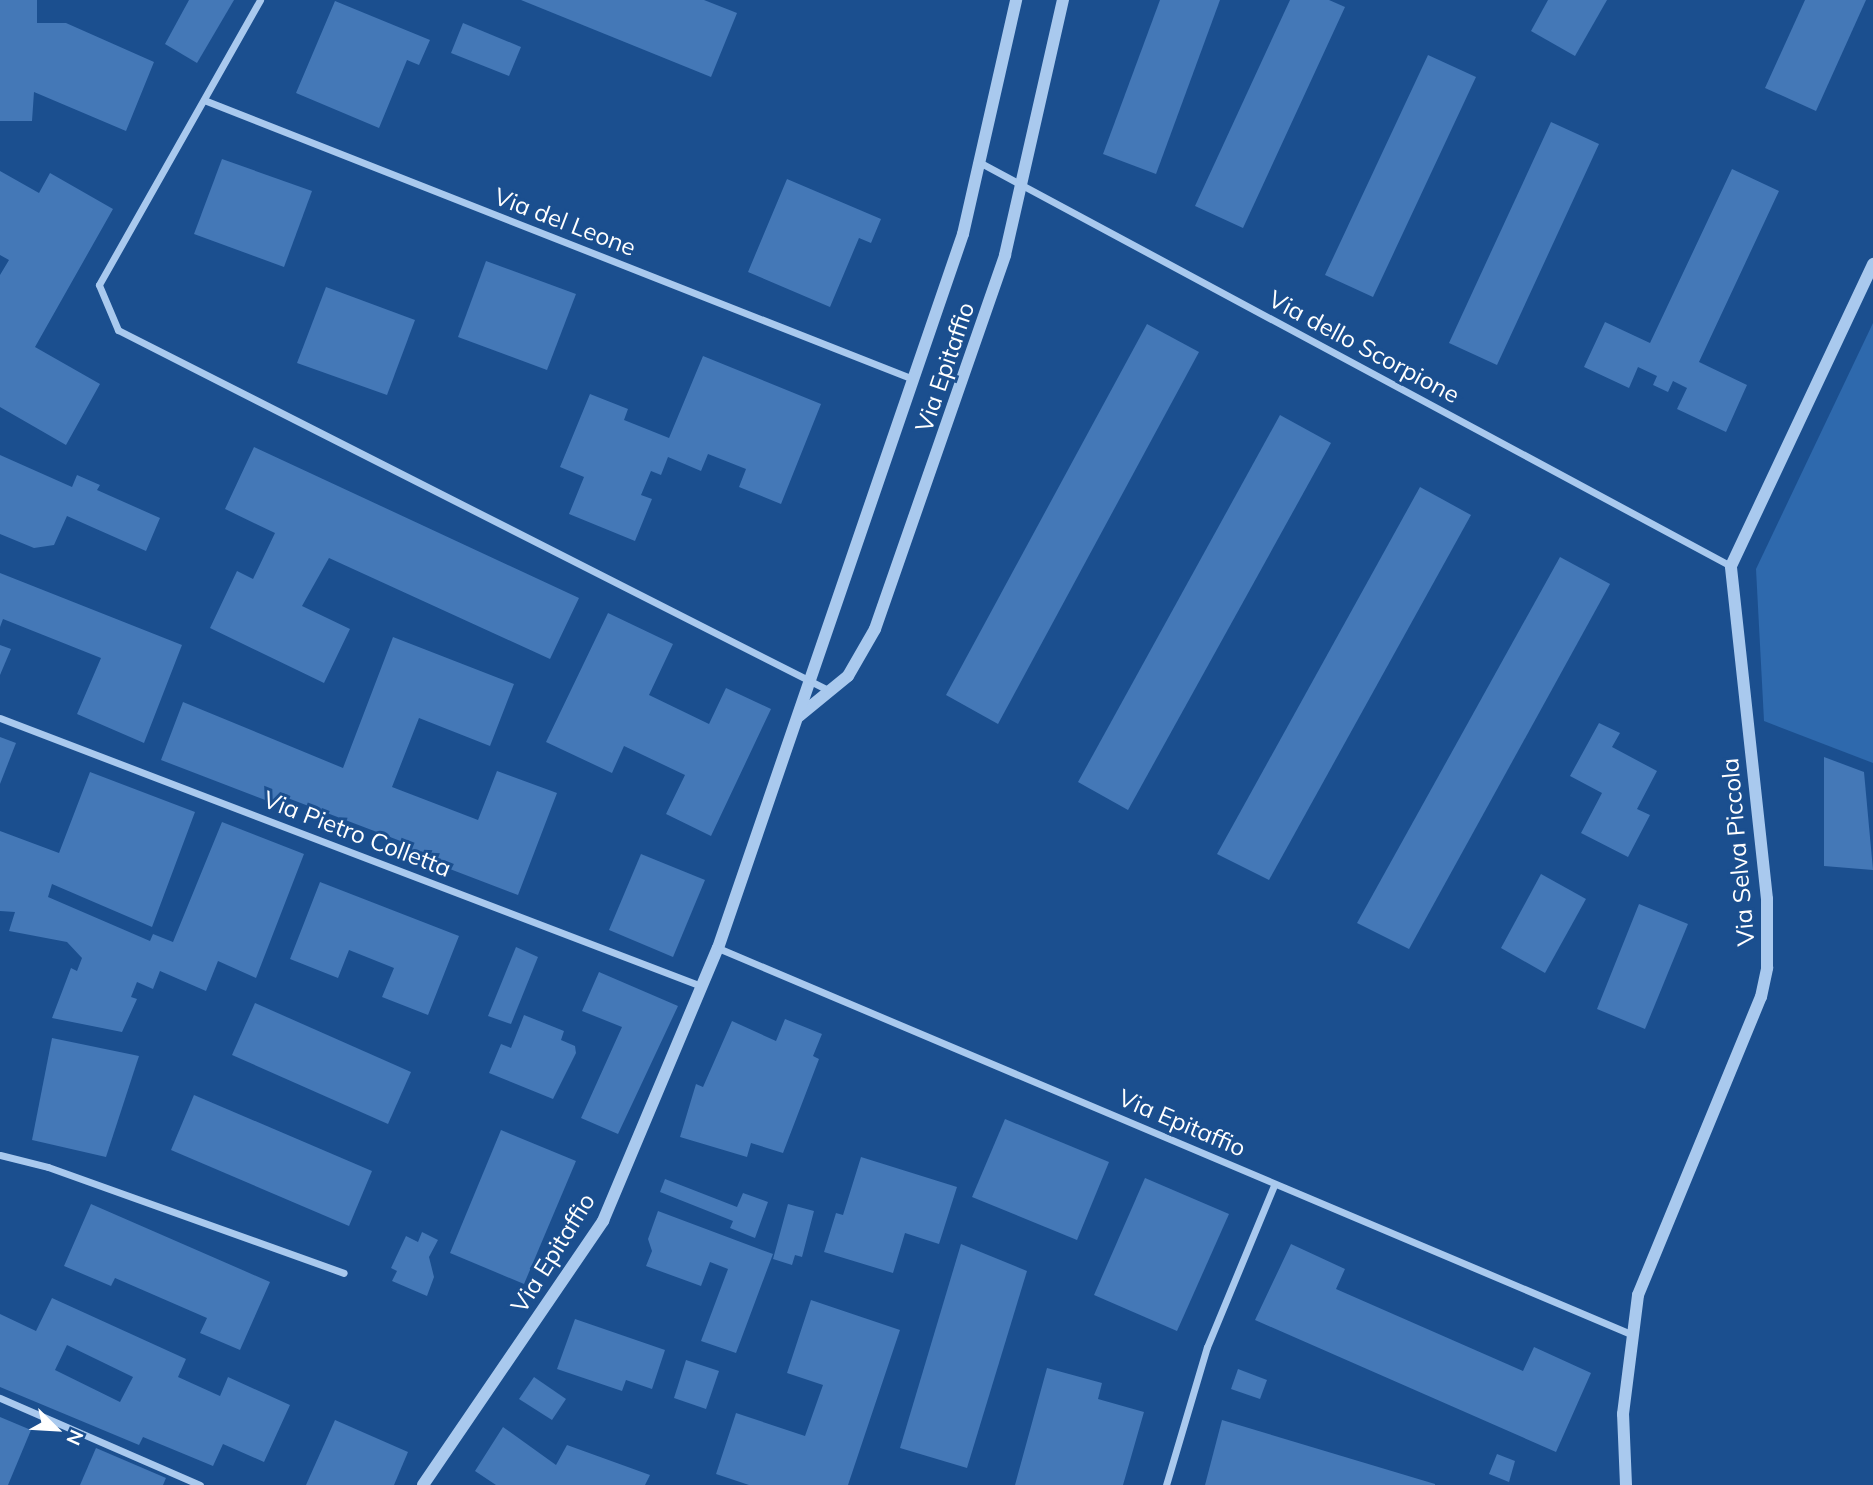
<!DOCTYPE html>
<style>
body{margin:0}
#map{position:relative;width:1873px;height:1485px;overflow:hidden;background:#1b4f8f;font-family:Mulish,sans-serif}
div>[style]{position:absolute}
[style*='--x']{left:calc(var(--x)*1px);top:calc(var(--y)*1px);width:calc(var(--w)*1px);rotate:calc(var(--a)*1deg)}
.green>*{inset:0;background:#2e69ad}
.building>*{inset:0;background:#4478b7}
.minor>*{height:7px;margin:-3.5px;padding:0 3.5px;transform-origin:3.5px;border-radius:3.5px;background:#a9c9ee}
.tertiary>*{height:12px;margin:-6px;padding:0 6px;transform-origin:6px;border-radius:6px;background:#a9c9ee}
span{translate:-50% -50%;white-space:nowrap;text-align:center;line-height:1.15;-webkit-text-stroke:6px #1b4f8f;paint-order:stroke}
.street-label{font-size:24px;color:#fff}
.north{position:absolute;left:21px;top:1394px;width:70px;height:70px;-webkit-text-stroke:5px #1b4f8f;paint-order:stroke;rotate:114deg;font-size:19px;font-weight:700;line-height:28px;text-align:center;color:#fff}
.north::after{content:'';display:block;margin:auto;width:24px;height:32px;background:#fff;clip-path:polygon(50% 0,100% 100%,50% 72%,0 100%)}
</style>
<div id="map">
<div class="green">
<div style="clip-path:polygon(1873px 323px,1873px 763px,1764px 721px,1756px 569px)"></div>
</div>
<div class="building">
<div style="clip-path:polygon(0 0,37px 0,37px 23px,66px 23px,154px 62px,126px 131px,34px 92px,32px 121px,0 121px)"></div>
<div style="clip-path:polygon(189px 0,234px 0,197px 63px,165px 44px)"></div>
<div style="clip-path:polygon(521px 0,704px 0,737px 13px,711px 77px)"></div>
<div style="clip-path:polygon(1160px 0,1220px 0,1156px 174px,1103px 154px)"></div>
<div style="clip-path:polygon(1290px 0,1329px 0,1345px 7px,1243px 228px,1195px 206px)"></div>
<div style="clip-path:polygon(1548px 0,1607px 0,1575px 56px,1531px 31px)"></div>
<div style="clip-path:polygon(1805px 0,1866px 0,1816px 111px,1765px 88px)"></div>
<div style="clip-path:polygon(335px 1px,430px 40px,419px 65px,407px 60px,379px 128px,296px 93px)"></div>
<div style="clip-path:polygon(463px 23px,521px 47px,509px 76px,451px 53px)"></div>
<div style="clip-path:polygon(1428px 55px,1476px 77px,1373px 297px,1325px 275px)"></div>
<div style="clip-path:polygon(1551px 122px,1599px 144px,1497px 365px,1449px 343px)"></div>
<div style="clip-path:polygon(222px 159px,312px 191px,284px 267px,194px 234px)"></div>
<div style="clip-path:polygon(1732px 169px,1779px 191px,1699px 362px,1747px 385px,1726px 432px,1677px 409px,1687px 388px,1673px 381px,1668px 392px,1653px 385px,1657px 376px,1638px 367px,1629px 388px,1584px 367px,1605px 322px,1650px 343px)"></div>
<div style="clip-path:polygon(0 171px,39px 193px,50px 173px,113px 209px,35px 347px,100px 384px,66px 445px,0 407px,0 275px,9px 260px,0 255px)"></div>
<div style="clip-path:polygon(787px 179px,881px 219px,871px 243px,859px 238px,830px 307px,748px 272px)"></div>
<div style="clip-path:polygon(486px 261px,576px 294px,547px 370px,458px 337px)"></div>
<div style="clip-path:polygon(326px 287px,415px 320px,387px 395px,297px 363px)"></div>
<div style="clip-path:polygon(1147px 324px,1199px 352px,998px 724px,946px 695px)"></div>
<div style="clip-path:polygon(703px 356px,821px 404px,781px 504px,739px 487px,746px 469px,708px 454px,701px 471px,668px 457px,661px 475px,651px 471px,641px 495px,652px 499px,635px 541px,569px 514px,584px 477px,560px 467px,590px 394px,628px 409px,624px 420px,669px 438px)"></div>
<div style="clip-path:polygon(1280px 415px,1331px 443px,1128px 810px,1078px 782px)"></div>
<div style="clip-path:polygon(254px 447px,579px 598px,550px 659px,329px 558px,302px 606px,350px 629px,324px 683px,210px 628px,237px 571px,253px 579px,275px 533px,225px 509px)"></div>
<div style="clip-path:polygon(0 455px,72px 487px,77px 475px,100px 485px,97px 490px,160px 518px,146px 551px,67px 516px,54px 545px,34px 548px,0 534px)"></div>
<div style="clip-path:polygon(1420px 487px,1471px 515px,1269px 880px,1217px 854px)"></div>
<div style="clip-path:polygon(1560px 557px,1610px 584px,1409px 949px,1357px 923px)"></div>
<div style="clip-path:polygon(0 573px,182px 645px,144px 743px,77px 714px,101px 658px,3px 619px,0 627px)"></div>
<div style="clip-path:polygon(608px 613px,673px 644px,649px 695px,709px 724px,726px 688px,771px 709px,711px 836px,666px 814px,685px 775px,624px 746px,612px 773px,546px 742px)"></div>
<div style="clip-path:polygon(393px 637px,514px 684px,490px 746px,419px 718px,392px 787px,478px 820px,497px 771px,557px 793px,518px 895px,408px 853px,411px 845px,285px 797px,281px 806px,161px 760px,183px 702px,343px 768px)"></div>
<div style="clip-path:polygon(0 645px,11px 649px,0 675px)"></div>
<div style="clip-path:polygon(1599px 723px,1620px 733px,1612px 747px,1657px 771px,1637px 809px,1650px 815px,1628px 857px,1581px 833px,1602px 793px,1570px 776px)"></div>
<div style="clip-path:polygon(0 737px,16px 743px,0 784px)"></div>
<div style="clip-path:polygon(1824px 757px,1864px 772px,1873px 870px,1824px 866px)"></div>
<div style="clip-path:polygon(90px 772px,195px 812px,152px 927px,52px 884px,48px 897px,150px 941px,153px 934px,173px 942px,222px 822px,304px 854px,256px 978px,218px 961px,206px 991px,160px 971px,153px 989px,137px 982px,131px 997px,137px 999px,122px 1032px,52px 1018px,71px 968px,77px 971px,82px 958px,67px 942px,9px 931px,15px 912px,0 911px,0 831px,59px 853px)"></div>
<div style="clip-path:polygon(641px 854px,705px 880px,673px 957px,609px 930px)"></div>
<div style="clip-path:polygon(1541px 874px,1586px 899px,1545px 973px,1501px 948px)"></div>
<div style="clip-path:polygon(320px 882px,459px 936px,428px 1015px,382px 997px,394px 968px,349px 950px,338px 978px,290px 959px)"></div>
<div style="clip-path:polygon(1639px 904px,1688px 924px,1645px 1029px,1597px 1009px)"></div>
<div style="clip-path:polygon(516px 947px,538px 957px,511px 1024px,488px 1016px)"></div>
<div style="clip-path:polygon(599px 972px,678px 1006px,618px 1134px,581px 1118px,622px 1027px,582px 1011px)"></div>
<div style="clip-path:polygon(255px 1003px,411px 1072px,388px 1124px,232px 1055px)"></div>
<div style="clip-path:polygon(524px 1015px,564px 1031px,561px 1040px,575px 1046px,576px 1053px,553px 1099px,489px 1073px,501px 1044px,511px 1048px)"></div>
<div style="clip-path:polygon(785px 1019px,822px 1034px,813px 1056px,819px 1059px,783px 1153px,751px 1143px,747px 1157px,680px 1137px,696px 1084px,703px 1087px,732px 1021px,776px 1041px)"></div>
<div style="clip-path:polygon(52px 1038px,139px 1056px,106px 1157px,32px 1140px)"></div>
<div style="clip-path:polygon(194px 1095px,372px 1171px,349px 1226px,171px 1150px)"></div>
<div style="clip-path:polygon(1005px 1119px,1109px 1162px,1077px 1240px,972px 1197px)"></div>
<div style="clip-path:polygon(501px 1130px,576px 1161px,524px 1284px,450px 1253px)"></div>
<div style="clip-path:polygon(861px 1157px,957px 1187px,939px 1244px,905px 1233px,893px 1273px,824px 1252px,836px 1213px,843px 1215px)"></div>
<div style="clip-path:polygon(1145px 1178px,1229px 1214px,1177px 1331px,1094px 1295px)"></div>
<div style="clip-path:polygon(665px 1179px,737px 1207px,743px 1193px,768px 1202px,755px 1238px,730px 1228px,733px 1221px,660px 1192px)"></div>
<div style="clip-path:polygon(91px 1204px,270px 1282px,240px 1350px,200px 1333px,207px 1318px,115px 1278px,111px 1286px,64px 1266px)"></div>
<div style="clip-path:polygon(788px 1204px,814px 1211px,802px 1257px,795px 1255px,792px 1265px,773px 1259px)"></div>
<div style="clip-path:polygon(658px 1211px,773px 1254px,736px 1353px,701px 1341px,728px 1269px,710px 1262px,701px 1286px,646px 1266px,652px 1251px,648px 1239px)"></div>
<div style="clip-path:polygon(422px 1232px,438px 1240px,429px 1257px,434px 1277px,427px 1296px,392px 1281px,397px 1271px,391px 1268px,406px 1236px,418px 1242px)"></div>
<div style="clip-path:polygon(961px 1244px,1027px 1271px,967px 1468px,900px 1448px)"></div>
<div style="clip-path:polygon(1291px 1244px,1345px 1269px,1336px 1289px,1523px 1371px,1534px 1347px,1591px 1373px,1556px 1452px,1255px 1320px)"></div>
<div style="clip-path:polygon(evenodd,52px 1298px,186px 1359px,178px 1377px,220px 1396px,228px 1377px,290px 1405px,264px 1462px,223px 1444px,213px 1466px,143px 1437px,139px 1445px,0 1387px,0 1314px,36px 1331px,52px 1298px,67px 1345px,133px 1377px,120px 1402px,55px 1370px,67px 1345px)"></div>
<div style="clip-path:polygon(811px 1300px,900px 1330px,848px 1485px,749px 1485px,716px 1474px,736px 1413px,805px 1436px,823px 1385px,787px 1373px)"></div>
<div style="clip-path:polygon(575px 1319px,665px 1350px,652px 1389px,626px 1380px,622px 1391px,557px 1369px)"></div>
<div style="clip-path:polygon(686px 1360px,719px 1371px,706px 1409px,674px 1398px)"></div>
<div style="clip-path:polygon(1047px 1368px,1102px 1383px,1098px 1399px,1144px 1412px,1123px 1485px,1015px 1485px)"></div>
<div style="clip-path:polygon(1238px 1369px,1267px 1380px,1260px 1399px,1231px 1389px)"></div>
<div style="clip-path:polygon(534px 1377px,566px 1399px,552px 1420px,519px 1399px)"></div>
<div style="clip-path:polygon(0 1417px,31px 1430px,8px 1485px,0 1485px)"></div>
<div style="clip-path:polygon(335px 1420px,408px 1452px,394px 1485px,306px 1485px)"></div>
<div style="clip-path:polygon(1222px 1420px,1435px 1484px,1435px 1485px,1205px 1485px)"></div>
<div style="clip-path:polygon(503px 1427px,556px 1465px,567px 1445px,650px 1475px,645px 1485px,496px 1485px,475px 1471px)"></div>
<div style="clip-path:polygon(96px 1448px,166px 1478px,163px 1485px,80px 1485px)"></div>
<div style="clip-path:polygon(1497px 1454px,1515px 1461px,1509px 1482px,1489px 1474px)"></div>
</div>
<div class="minor">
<div style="--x:260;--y:0;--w:327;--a:119.5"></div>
<div style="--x:99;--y:285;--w:49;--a:67.1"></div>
<div style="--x:118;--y:330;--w:798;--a:26.89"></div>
<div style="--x:204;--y:100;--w:762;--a:21.48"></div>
<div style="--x:979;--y:162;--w:854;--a:28.25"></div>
<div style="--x:0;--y:718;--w:750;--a:20.92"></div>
<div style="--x:718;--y:948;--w:991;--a:22.92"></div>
<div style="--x:0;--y:1155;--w:49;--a:14"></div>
<div style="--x:48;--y:1167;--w:314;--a:19.7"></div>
<div style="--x:0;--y:1398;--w:218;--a:23.5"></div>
<div style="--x:1166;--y:1485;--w:144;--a:-73.5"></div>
<div style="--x:1207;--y:1347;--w:175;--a:-67.5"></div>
</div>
<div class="tertiary">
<div style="--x:799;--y:716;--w:63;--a:-39.2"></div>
<div style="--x:848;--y:676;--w:54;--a:-60.1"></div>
<div style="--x:875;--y:629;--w:396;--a:-70.8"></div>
<div style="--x:1005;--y:255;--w:262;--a:-77.2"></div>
<div style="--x:423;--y:1485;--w:320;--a:-55.7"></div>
<div style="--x:603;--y:1221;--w:296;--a:-67.2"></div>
<div style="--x:718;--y:948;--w:755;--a:-71.06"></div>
<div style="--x:963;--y:234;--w:240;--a:-77.2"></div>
<div style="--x:1626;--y:1485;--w:71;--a:-92.4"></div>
<div style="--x:1623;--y:1414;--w:120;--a:-82.8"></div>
<div style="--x:1638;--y:1295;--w:322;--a:-67.6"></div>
<div style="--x:1761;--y:997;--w:30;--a:-78"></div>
<div style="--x:1767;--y:968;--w:69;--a:-90"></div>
<div style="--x:1767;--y:899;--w:335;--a:-96.2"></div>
<div style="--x:1731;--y:566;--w:334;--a:-64.8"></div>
</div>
<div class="street-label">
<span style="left:565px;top:222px;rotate:21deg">Via del Leone</span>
<span style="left:1364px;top:347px;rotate:28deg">Via dello Scorpione</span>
<span style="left:945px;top:367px;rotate:-71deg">Via Epitaffio</span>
<span style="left:357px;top:834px;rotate:21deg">Via Pietro Colletta</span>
<span style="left:1738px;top:852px;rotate:-95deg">Via Selva Piccola</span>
<span style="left:1182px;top:1123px;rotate:23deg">Via Epitaffio</span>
<span style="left:553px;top:1253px;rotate:-58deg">Via Epitaffio</span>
</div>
<div class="north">N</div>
</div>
